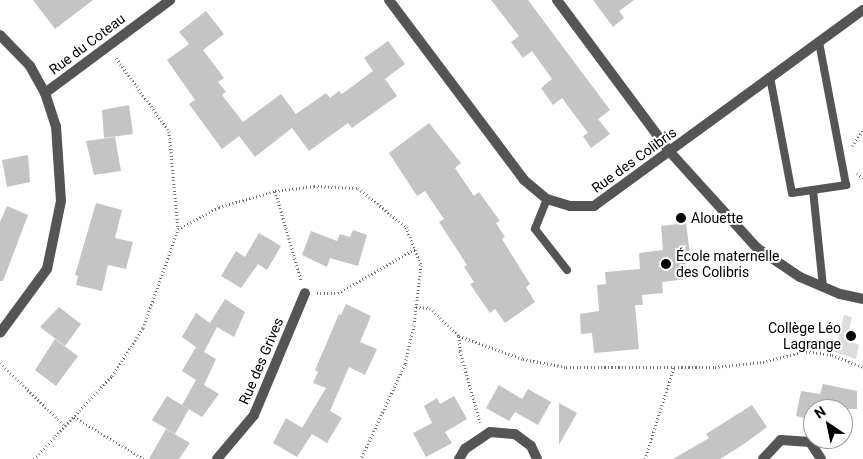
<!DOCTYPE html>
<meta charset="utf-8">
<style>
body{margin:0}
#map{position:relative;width:863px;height:459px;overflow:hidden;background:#fff;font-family:Roboto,sans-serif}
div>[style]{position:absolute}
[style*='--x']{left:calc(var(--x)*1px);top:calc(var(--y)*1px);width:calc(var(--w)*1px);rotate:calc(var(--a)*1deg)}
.green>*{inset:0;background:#dcdcdc}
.building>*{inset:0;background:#c4c4c4}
.path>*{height:3px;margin-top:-1.5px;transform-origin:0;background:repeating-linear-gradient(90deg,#777 0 1px,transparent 0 3.5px)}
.service>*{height:8px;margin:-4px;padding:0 4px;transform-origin:4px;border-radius:4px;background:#555}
.minor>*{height:10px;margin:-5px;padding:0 5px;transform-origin:5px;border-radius:5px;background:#555}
.dots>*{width:14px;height:14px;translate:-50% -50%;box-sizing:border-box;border:2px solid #fff;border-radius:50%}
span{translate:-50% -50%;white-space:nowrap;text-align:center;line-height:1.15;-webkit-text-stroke:4px #fff;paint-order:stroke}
.street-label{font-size:14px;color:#000}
.poi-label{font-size:14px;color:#000}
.left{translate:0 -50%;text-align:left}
.right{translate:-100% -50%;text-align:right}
.north{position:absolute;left:803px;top:399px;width:50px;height:50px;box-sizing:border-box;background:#fff;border:1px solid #999;border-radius:50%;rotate:326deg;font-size:14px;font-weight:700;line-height:20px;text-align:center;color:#000}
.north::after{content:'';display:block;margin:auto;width:18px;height:22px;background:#000;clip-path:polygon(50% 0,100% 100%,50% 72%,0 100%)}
</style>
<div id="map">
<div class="green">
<div style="clip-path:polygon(844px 315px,852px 317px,847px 339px,859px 345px,856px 359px,835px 352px)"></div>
</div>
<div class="building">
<div style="clip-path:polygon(33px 0,93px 0,55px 29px)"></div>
<div style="clip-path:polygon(491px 0,528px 0,610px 110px,598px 119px,610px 134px,591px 148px,583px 136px,588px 133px,562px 98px,553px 105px,541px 88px,552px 79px,532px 51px,523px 58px,511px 42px,519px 36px)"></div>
<div style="clip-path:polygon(593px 0,634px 0,619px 11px,624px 18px,613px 27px)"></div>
<div style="clip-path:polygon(206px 11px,224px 34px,203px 50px,224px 78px,218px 82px,226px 92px,222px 95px,243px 122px,281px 94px,296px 114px,326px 93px,330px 98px,339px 91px,342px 94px,373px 71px,364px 58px,388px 41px,405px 64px,385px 79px,397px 96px,352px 128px,348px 123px,309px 151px,292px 128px,255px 157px,239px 136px,222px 149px,189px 104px,195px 100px,167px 60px,189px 44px,179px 32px)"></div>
<div style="clip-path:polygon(129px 105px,133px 134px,104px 138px,102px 110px)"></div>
<div style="clip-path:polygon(429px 123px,461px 163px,455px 168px,474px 196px,479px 192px,500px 221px,496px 223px,505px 237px,502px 239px,530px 284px,526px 287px,535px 302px,505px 323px,495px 309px,490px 313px,470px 284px,474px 282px,464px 267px,467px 265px,439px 222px,444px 219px,425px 191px,417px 196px,389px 153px)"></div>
<div style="clip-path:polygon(115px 137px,121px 171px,94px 175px,86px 141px)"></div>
<div style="clip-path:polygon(28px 155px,30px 182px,7px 187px,2px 160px)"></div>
<div style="clip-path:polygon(96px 203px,122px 210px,115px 238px,133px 242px,126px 269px,108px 265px,102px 291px,76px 285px,78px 276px,75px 275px)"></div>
<div style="clip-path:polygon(7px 206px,28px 215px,3px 281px,0 281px,0 222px)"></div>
<div style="clip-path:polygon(686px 223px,690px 254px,685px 254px,686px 279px,662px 282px,663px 293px,642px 295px,643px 305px,635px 305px,639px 349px,594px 353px,592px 333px,581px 334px,580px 314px,599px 311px,597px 285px,606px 284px,605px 272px,640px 269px,639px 253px,663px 250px,661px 226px)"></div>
<div style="clip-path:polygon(353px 230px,367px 235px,358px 266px,330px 258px,327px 267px,302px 255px,311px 231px,337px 241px,340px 234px,350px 237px)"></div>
<div style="clip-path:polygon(259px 233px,281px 246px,267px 270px,258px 264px,241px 288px,221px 276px,236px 251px,245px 257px)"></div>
<div style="clip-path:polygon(225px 299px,245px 312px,234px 337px,217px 327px,204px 352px,216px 359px,204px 385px,219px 394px,202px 417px,182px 405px,196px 380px,182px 371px,196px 347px,182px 337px,196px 313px,210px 323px)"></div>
<div style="clip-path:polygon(346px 304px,371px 316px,360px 342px,377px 349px,365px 375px,349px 367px,330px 411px,342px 418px,327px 443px,312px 434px,297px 457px,273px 443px,286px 418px,311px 433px,302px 428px,326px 388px,313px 383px,318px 372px,315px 370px,339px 314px,341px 315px)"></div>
<div style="clip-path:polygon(59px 307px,81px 324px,65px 346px,40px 327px)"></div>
<div style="clip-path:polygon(55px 339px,78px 356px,56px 386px,35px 370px)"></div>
<div style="clip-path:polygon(823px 384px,857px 391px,857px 409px,813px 409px,813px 420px,796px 416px,801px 391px,820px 394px)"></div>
<div style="clip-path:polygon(499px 385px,522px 399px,528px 389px,551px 402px,538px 425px,515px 412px,509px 421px,486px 408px)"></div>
<div style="clip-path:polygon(167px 396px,189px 409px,175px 434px,152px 420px)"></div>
<div style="clip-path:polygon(454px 396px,467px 419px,445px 432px,452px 443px,426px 457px,413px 433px,432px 423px,424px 406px,437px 398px,440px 404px)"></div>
<div style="clip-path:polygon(559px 403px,577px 413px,559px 445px)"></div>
<div style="clip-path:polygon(752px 405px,767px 427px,744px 444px,720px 459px,673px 459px,709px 438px,706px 434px)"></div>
<div style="clip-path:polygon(166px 429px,190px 443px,179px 459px,149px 459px)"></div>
</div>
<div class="path">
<div style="--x:116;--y:58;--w:90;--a:54"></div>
<div style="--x:169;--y:131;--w:98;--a:84.8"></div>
<div style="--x:178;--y:229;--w:47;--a:-28.2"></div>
<div style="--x:219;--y:207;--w:58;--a:-15.9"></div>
<div style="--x:275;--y:191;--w:39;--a:-7"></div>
<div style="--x:314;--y:186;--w:44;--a:2.6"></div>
<div style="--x:358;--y:188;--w:62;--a:39.1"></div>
<div style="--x:406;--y:227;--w:41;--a:68.5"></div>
<div style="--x:421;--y:265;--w:60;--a:96.7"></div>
<div style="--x:414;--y:325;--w:40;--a:103"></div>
<div style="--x:405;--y:364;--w:105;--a:114.9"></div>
<div style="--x:852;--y:146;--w:19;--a:-55"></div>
<div style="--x:857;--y:173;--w:8;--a:40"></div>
<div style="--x:275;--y:191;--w:93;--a:73.7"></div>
<div style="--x:317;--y:293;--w:21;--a:0"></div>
<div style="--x:338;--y:293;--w:91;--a:-29.7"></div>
<div style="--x:416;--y:307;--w:14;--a:4"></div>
<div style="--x:430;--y:308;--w:40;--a:44"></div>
<div style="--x:459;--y:336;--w:68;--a:19.8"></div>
<div style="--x:523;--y:359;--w:44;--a:10.5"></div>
<div style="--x:566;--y:367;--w:149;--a:0"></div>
<div style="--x:715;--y:367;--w:48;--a:-5.9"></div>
<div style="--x:763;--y:362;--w:44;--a:-14.3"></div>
<div style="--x:806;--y:351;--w:26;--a:9"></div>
<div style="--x:832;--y:355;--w:33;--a:21"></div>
<div style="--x:459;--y:336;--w:15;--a:86"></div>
<div style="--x:460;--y:351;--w:74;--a:74.3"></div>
<div style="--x:0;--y:363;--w:91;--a:44.1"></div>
<div style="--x:74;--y:417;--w:82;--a:31"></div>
<div style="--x:34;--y:459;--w:114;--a:-46.8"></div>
<div style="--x:112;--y:376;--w:57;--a:-57.1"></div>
<div style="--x:143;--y:328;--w:105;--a:-70.5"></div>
<div style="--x:645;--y:459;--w:96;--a:-72.5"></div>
</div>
<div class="service">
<div style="--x:770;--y:77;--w:118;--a:79.3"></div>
<div style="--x:792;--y:193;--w:55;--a:-8.4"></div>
<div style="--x:846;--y:185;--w:146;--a:-100.7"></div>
<div style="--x:813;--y:190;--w:97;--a:84.1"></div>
<div style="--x:547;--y:199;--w:32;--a:112"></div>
<div style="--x:535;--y:229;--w:52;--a:52"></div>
</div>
<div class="minor">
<div style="--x:389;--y:0;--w:225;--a:53.1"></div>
<div style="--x:524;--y:180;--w:30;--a:40"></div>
<div style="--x:547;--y:199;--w:24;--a:17"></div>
<div style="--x:570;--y:206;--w:24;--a:0"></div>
<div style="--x:594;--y:206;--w:333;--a:-36.1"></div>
<div style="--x:557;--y:0;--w:189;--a:53.4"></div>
<div style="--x:670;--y:152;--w:130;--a:47.8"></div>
<div style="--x:757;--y:248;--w:52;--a:34"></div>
<div style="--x:800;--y:277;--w:43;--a:23"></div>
<div style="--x:840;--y:294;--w:24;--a:12"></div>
<div style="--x:0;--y:35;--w:43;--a:45.9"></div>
<div style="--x:30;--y:66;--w:31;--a:61"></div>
<div style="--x:45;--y:93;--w:35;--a:72"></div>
<div style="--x:56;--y:126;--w:75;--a:86.2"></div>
<div style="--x:61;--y:201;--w:69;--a:101.6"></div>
<div style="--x:47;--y:269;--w:79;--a:126.3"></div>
<div style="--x:45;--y:93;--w:156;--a:-36.6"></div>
<div style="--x:217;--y:459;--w:57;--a:-49.9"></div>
<div style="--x:254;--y:415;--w:132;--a:-67.3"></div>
<div style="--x:459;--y:459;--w:12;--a:-59"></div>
<div style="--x:465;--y:449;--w:30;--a:-34"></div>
<div style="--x:490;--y:432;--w:25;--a:5"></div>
<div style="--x:515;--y:434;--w:20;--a:37"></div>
<div style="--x:531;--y:446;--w:14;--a:65"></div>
<div style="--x:763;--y:459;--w:26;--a:-47"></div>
<div style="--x:781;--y:440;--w:29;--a:4"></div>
<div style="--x:810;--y:442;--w:20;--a:57"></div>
</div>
<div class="dots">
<div style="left:681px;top:218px;background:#000"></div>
<div style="left:666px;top:264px;background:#000"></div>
<div style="left:851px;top:336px;background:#000"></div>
</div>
<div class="street-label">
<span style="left:87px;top:44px;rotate:-37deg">Rue du Coteau</span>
<span style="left:634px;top:160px;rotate:-36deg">Rue des Colibris</span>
<span style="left:261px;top:361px;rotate:-67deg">Rue des Grives</span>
</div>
<div class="poi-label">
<span class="left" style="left:691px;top:218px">Alouette</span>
<span class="left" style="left:676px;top:264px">École maternelle<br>des Colibris</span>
<span class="right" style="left:841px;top:336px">Collège Léo<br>Lagrange</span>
</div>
<div class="north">N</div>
</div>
